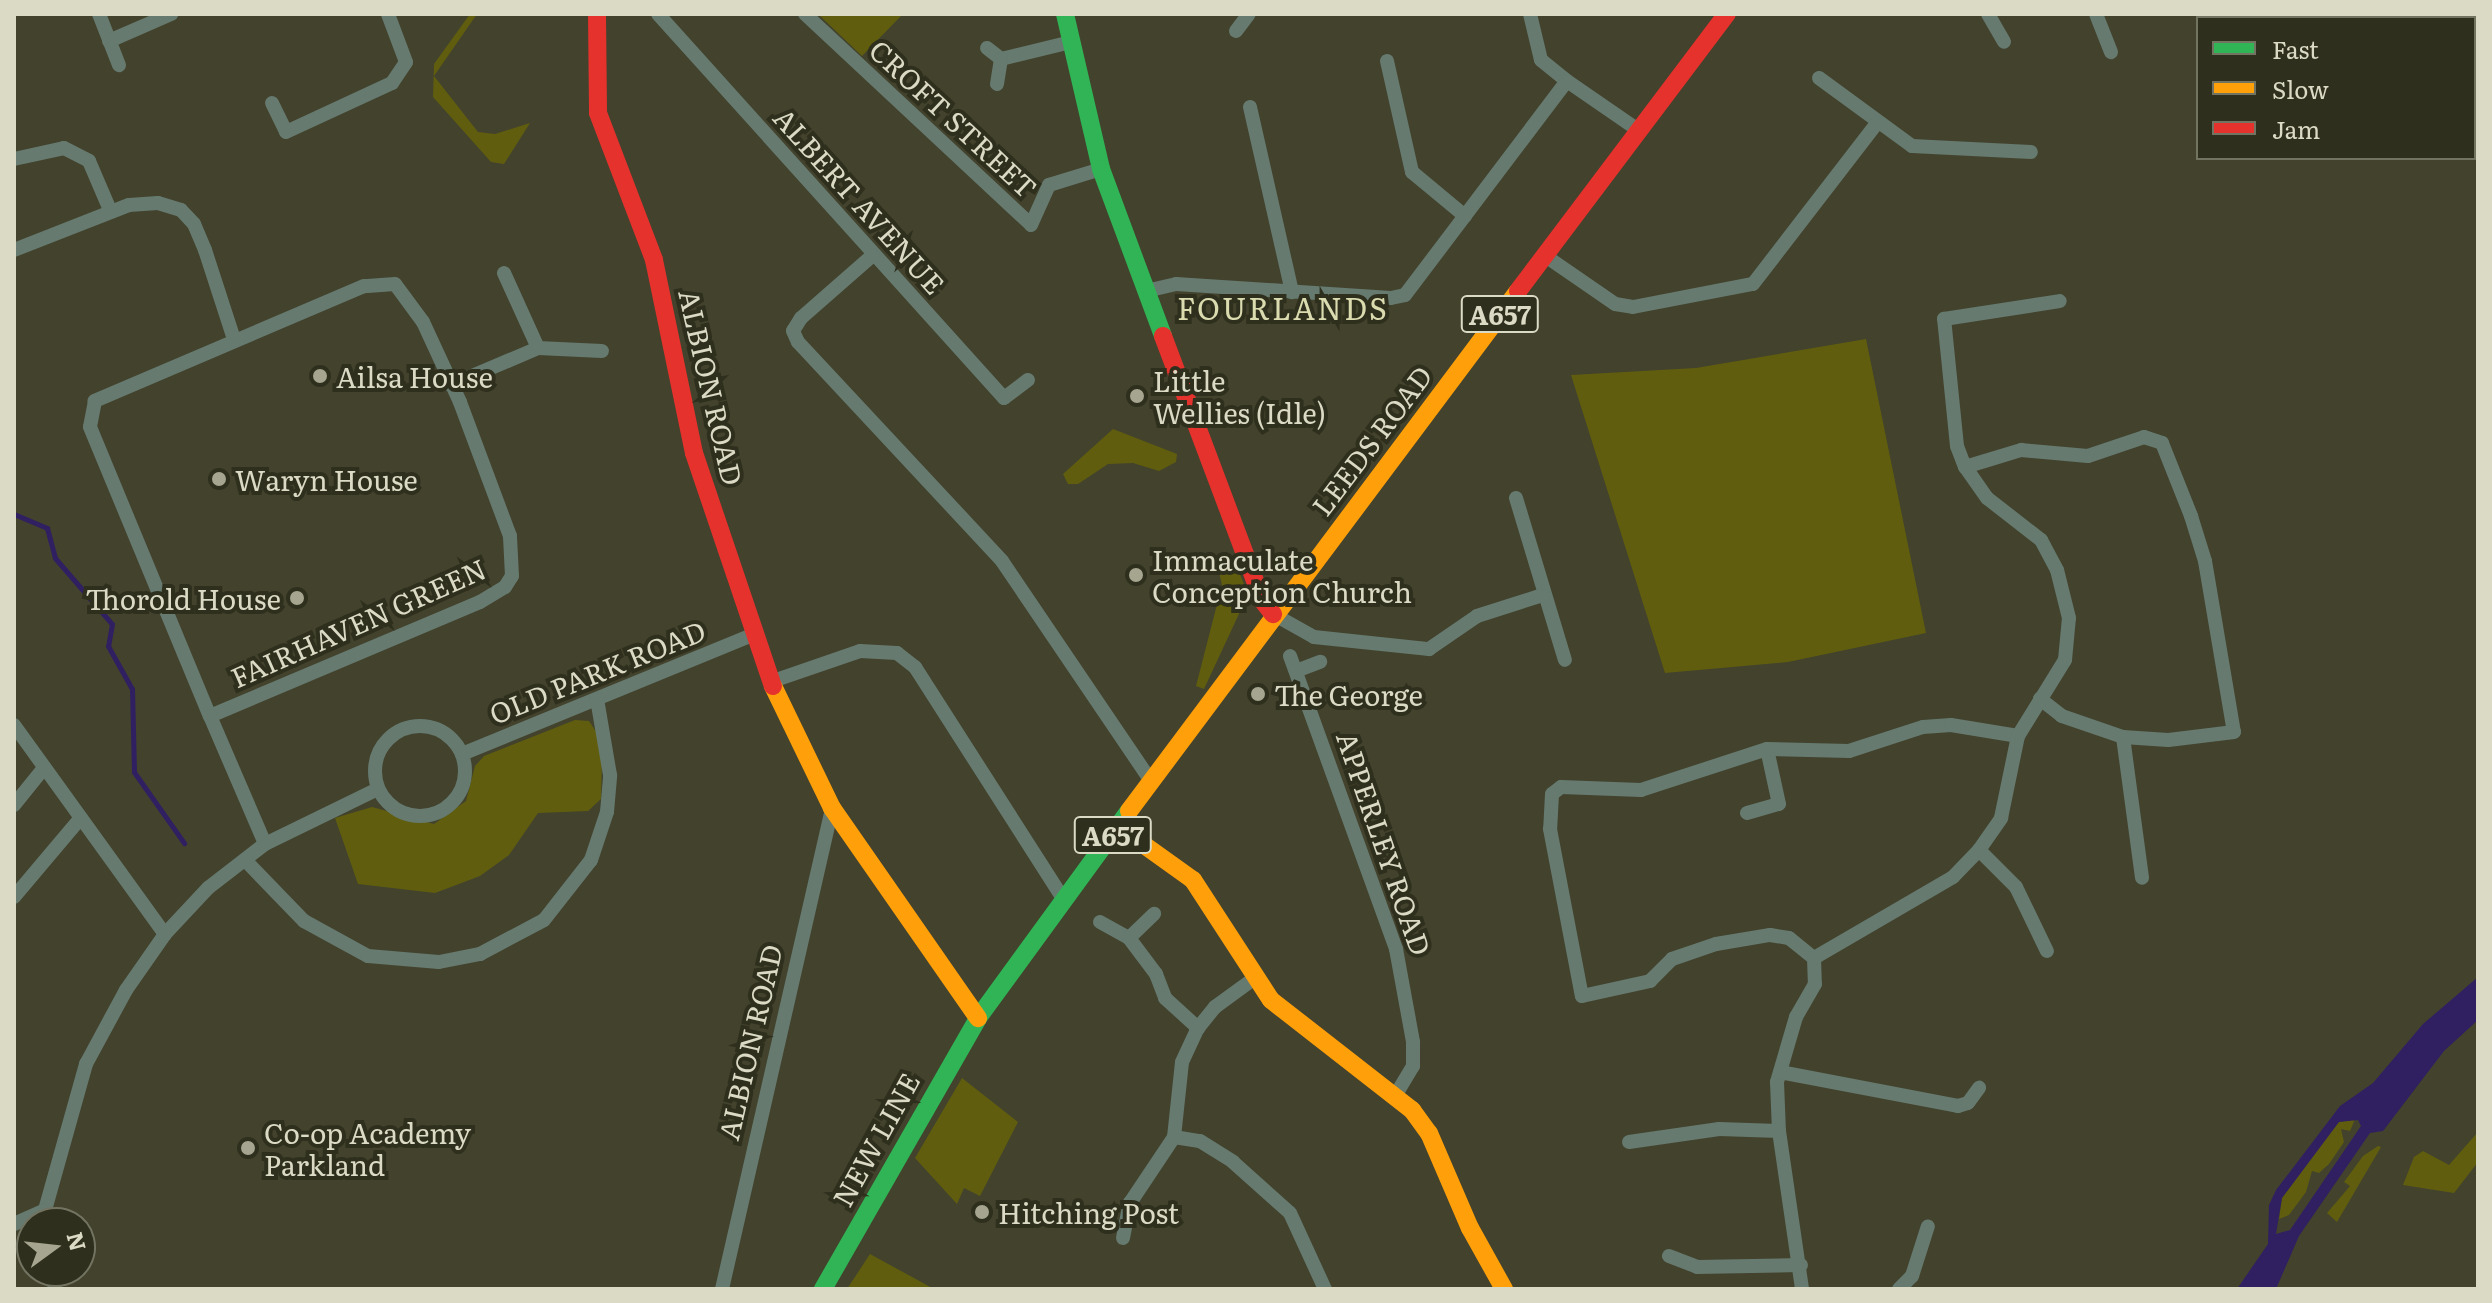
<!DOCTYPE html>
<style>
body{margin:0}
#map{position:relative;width:2492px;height:1303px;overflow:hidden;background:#42422d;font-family:Literata,serif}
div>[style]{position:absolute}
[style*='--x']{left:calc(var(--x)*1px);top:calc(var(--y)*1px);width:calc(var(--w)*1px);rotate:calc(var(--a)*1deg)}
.green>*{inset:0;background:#605e0e}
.water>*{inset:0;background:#302061}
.stream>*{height:5px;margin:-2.5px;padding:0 2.5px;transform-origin:2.5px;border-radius:2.5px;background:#302061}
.street>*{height:14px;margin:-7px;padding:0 7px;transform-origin:7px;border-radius:7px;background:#667a6f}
.street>.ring{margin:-7px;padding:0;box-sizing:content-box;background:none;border:14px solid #667a6f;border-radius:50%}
.fast>*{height:18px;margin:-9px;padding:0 9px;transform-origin:9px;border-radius:9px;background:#30b455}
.slow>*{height:18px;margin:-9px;padding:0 9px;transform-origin:9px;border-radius:9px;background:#ff9f0a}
.jam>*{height:18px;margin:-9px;padding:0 9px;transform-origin:9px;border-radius:9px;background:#e5322d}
.dots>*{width:22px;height:22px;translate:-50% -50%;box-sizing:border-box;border:4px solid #2f2f1e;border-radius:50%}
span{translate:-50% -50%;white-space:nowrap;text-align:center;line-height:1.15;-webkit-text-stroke:8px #2f2f1e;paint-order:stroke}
.shield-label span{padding:2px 6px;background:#2f2f1e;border:2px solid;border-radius:6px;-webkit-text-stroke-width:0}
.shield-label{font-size:26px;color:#dadac5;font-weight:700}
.street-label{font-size:28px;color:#dadac5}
.poi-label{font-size:28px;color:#dadac5}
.left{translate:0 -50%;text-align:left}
.right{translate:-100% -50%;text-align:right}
.neighbourhood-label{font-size:30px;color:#dbdbb0;letter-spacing:2px}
.frame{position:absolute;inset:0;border:16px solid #dadac5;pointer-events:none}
.legend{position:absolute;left:2196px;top:16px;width:280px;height:144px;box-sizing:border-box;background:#2f2f1e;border:2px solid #737361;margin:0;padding:10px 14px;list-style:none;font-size:24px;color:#dadac5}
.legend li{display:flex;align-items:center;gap:16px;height:40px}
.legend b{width:40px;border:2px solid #737361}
.north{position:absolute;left:16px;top:1207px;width:80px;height:80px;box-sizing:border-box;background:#2f2f1e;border:2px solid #737361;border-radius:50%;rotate:75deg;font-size:22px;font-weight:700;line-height:32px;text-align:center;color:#dadac5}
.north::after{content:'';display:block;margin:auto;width:28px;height:36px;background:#a5a590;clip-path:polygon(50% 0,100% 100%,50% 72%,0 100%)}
</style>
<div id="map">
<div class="green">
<div style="clip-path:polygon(470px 14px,477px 14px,434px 76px,478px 132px,495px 134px,530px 123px,504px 164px,491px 162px,433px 97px,434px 64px)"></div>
<div style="clip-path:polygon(818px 14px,903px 14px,862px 56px)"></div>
<div style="clip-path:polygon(1866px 339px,1926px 633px,1788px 662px,1665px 673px,1571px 375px,1696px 368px)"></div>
<div style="clip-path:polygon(1113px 429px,1177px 454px,1176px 462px,1159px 471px,1133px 463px,1108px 464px,1078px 484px,1068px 484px,1063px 474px)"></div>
<div style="clip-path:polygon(1229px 561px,1236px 565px,1244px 584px,1245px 601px,1204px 689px,1196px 686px,1222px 585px,1218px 568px)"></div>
<div style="clip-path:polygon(575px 720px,589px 721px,597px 733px,602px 759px,601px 799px,588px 811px,538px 813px,509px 855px,480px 876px,435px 893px,358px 884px,335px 818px,372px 807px,434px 824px,466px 801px,475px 766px,484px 756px)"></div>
<div style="clip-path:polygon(962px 1078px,1018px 1122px,980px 1196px,964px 1188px,957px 1204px,915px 1158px)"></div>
<div style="clip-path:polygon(2355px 1119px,2350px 1131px,2341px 1129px,2344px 1142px,2329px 1164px,2319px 1173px,2312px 1171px,2306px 1192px,2289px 1215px,2279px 1219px,2282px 1198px,2332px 1130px,2339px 1122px)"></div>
<div style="clip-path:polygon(2478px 1132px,2478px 1162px,2454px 1193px,2403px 1185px,2414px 1157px,2423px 1151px,2449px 1165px)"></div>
<div style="clip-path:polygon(2378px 1146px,2381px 1147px,2337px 1222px,2327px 1213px,2350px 1186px,2344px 1182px,2363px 1156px)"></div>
<div style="clip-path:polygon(870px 1254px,934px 1289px,847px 1289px)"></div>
</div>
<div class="water">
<div style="clip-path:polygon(evenodd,2478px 977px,2478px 1020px,2444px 1051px,2383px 1131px,2370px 1133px,2299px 1236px,2276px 1289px,2237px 1289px,2268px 1244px,2269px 1205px,2276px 1190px,2340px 1106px,2373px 1083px,2423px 1024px,2478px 977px,2358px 1120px,2361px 1126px,2290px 1230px,2276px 1234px,2282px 1198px,2339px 1122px,2358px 1120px)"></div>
</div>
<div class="stream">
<div style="--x:14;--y:514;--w:36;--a:23"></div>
<div style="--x:47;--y:528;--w:31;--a:75"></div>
<div style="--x:55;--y:558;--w:87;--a:49.2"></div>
<div style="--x:112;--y:624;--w:22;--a:100"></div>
<div style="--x:108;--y:646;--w:49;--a:60.8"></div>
<div style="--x:132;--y:689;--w:83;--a:88.6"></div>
<div style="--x:134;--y:772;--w:87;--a:54.8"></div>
</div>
<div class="street">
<div style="--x:99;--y:14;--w:55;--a:68.6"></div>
<div style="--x:658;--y:14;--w:517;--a:47.98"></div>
<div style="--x:1004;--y:398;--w:30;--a:-37"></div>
<div style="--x:805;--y:14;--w:309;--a:43"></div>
<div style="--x:1031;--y:225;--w:44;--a:-65.8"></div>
<div style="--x:1049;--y:185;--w:54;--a:-17.1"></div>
<div style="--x:1530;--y:14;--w:47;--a:76.6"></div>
<div style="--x:1541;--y:60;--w:33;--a:39"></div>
<div style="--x:1988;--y:14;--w:32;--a:60"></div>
<div style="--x:2096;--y:14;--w:41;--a:68.5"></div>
<div style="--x:1236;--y:31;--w:21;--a:-53"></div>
<div style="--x:109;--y:41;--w:68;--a:-23.5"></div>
<div style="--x:987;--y:48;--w:18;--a:38"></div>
<div style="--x:1001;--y:59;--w:72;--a:-13.7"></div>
<div style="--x:1387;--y:61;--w:114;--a:77.3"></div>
<div style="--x:1412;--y:172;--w:69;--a:39.7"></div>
<div style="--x:1819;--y:78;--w:115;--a:36.2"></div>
<div style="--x:1912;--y:146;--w:119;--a:2.9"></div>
<div style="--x:997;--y:84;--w:25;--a:-81"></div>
<div style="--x:272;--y:103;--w:32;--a:64"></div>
<div style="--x:286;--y:132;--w:117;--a:-24.8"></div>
<div style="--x:392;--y:83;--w:25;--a:-56"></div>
<div style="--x:406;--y:62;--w:51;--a:-110.6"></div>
<div style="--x:1250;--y:107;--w:190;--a:77.2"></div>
<div style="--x:14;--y:159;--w:51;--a:-12.4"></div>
<div style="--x:64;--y:148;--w:28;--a:27"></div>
<div style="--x:89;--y:161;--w:53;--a:66.8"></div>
<div style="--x:14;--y:250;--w:123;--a:-21.4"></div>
<div style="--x:129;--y:205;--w:29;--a:-4"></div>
<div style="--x:158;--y:203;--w:24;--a:17"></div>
<div style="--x:181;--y:210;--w:19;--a:47"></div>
<div style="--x:194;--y:224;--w:28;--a:67"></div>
<div style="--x:205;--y:250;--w:94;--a:72"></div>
<div style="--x:873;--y:255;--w:96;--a:138.8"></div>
<div style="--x:801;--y:318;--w:15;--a:122"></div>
<div style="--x:793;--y:331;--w:12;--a:66"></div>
<div style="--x:798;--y:342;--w:299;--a:47"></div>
<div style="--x:1002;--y:561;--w:266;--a:55.9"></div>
<div style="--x:1544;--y:255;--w:86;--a:34.6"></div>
<div style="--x:1615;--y:304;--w:18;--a:9"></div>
<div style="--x:1633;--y:307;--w:122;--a:-10.9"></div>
<div style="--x:1753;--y:284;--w:203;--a:-52.4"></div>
<div style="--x:504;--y:273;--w:82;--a:65.6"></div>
<div style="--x:1146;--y:291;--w:31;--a:-13"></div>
<div style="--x:1176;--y:284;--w:215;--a:3.7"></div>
<div style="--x:1391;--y:298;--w:14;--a:-12"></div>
<div style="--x:1405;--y:295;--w:268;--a:-52.9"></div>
<div style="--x:1567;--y:81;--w:86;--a:34.6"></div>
<div style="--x:451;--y:385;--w:95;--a:-23"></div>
<div style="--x:538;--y:348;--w:64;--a:2.7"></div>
<div style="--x:1965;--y:467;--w:59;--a:-16.9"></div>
<div style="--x:2021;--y:450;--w:67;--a:5.1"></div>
<div style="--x:2088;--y:456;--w:59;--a:-18.7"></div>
<div style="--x:2144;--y:437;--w:19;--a:18"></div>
<div style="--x:2162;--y:443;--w:79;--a:68.3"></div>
<div style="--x:2191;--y:516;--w:47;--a:72.7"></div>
<div style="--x:2205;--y:561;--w:173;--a:80.4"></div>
<div style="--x:2234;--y:732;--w:66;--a:173.1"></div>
<div style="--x:2168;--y:740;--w:45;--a:-176.2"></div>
<div style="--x:2123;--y:737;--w:65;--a:-161"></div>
<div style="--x:2062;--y:716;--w:28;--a:-142"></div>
<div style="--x:1516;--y:498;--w:169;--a:73.2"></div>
<div style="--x:1273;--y:614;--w:47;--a:29.3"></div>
<div style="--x:1314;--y:637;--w:116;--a:6"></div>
<div style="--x:1429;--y:649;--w:58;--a:-34.5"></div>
<div style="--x:1477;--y:616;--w:69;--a:-17.7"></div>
<div style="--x:1290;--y:656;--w:312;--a:70.1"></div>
<div style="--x:1396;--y:949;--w:95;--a:79.6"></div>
<div style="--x:1413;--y:1042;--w:24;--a:90"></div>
<div style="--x:1413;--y:1066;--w:33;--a:121"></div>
<div style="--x:1296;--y:671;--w:26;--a:-21"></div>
<div style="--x:770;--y:682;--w:95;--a:-19"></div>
<div style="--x:860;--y:651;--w:37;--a:3"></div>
<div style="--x:897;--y:653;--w:23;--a:38"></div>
<div style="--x:915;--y:667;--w:277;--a:57.4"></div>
<div style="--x:210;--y:716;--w:293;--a:-22.9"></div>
<div style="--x:480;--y:602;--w:29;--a:-31"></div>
<div style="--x:505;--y:587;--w:13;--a:-58"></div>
<div style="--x:512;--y:576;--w:40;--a:-92.9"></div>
<div style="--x:510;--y:536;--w:143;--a:-110.5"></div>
<div style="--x:460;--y:402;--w:88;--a:-114.8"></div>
<div style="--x:423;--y:322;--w:47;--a:-126.4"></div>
<div style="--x:395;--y:284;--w:31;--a:176"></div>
<div style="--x:364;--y:286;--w:293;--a:156.9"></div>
<div style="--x:95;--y:401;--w:26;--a:101"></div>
<div style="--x:90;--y:427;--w:313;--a:67.5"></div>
<div style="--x:210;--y:716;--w:139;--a:66.7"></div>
<div style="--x:14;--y:725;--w:258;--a:54.2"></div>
<div class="ring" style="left:375px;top:726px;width:76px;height:76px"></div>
<div style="--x:2123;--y:737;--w:142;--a:82.3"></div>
<div style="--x:1767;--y:749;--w:82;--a:1.4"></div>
<div style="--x:1849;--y:751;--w:78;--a:-18"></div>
<div style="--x:1923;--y:727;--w:28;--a:-4"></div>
<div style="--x:1951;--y:725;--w:68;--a:9.3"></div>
<div style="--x:462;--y:754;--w:313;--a:-22.3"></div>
<div style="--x:14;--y:805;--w:48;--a:-51"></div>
<div style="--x:1747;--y:813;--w:33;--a:-16"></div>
<div style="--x:1779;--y:804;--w:56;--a:-102.3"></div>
<div style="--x:1767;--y:749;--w:133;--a:162"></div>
<div style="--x:1641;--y:790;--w:80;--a:-177.9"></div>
<div style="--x:1561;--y:787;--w:11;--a:142"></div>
<div style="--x:1552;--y:794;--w:35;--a:93"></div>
<div style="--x:1550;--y:829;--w:170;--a:79.2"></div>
<div style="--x:1582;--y:996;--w:70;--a:-12.4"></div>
<div style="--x:1650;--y:981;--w:31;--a:-45"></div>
<div style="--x:1672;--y:959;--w:46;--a:-18.8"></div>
<div style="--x:1716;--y:944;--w:55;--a:-9.5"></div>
<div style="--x:1770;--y:935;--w:19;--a:9"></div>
<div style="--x:1789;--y:938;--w:32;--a:39"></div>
<div style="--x:1814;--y:958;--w:26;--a:88"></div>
<div style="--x:1815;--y:984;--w:38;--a:120"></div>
<div style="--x:1796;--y:1017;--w:68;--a:106.3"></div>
<div style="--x:1777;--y:1082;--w:49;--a:87.7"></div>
<div style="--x:1779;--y:1131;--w:160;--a:81.7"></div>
<div style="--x:1979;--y:850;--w:52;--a:45"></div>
<div style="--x:2016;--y:887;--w:71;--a:64.2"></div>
<div style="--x:245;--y:860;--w:85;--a:46"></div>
<div style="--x:304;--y:921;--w:73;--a:28.7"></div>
<div style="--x:368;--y:956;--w:71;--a:4.8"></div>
<div style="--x:439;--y:962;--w:42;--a:-11"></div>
<div style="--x:480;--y:954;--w:72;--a:-28"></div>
<div style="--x:544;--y:920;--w:76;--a:-51.9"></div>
<div style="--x:591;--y:860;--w:51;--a:-71.6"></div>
<div style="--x:607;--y:812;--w:37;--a:-85"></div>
<div style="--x:610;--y:775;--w:77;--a:-99.7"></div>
<div style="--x:14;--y:897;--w:102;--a:-49.8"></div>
<div style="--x:1100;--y:922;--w:33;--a:29"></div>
<div style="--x:1129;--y:938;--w:45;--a:53.1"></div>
<div style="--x:1156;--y:974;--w:26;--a:69"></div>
<div style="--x:1165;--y:998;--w:45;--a:42.3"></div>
<div style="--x:1129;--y:938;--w:35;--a:-44"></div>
<div style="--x:1814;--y:958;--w:161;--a:-30.2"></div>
<div style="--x:1953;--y:877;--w:37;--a:-46"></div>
<div style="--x:1979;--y:850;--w:39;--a:-55"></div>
<div style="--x:2001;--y:818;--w:84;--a:-78.3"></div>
<div style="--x:2018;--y:736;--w:89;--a:-58.3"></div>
<div style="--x:2065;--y:660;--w:42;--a:-84.6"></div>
<div style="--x:2069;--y:618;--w:49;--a:-104"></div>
<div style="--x:2057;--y:570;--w:34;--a:-118"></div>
<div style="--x:2041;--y:540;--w:68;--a:-142.1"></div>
<div style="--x:1987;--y:498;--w:38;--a:-125"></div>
<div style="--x:1965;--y:467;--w:22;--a:-111"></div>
<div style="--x:1957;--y:446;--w:128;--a:-95.8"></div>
<div style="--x:1944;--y:319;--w:117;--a:-8.8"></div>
<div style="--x:1780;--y:1072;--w:181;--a:10.8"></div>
<div style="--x:1958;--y:1106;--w:10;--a:-17"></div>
<div style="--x:1968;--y:1103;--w:19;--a:-54"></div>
<div style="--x:1174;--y:1137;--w:26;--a:9"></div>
<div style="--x:1200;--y:1141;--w:39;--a:32"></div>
<div style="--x:1233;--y:1162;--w:76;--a:41.8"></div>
<div style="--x:1290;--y:1213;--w:84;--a:65.3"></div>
<div style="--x:1629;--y:1142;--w:91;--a:-8.2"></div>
<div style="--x:1719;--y:1129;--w:60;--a:1.9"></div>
<div style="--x:47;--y:1223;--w:13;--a:-99"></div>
<div style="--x:45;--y:1210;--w:152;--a:-74.3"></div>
<div style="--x:86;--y:1064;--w:84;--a:-61.6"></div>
<div style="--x:126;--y:990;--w:68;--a:-55.1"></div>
<div style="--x:165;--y:934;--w:63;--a:-46.9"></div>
<div style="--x:208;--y:888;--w:72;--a:-37.7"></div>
<div style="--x:265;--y:844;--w:126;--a:-26"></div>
<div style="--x:14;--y:1224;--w:34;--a:-24"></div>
<div style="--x:1123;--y:1238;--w:36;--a:-79"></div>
<div style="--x:1130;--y:1203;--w:79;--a:-56.3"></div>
<div style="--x:1174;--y:1137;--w:75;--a:-83.9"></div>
<div style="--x:1182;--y:1062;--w:38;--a:-65"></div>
<div style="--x:1198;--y:1028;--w:27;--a:-51"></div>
<div style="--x:1215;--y:1007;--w:46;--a:-36.1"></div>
<div style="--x:1669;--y:1256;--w:30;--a:21"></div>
<div style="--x:1697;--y:1267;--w:104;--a:-1.1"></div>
<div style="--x:52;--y:1271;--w:18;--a:81"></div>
<div style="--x:722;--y:1289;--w:493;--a:-77.1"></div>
<div style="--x:1899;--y:1289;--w:18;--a:-45"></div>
<div style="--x:1912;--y:1276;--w:52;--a:-72.3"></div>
</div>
<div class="fast">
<div style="--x:1065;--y:14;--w:159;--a:76.9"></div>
<div style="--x:1101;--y:169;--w:178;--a:69.6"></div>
<div style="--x:823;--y:1289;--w:312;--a:-60.2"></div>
<div style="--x:978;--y:1018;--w:256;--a:-53.9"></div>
</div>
<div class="slow">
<div style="--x:773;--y:686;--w:136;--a:64.2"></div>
<div style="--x:832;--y:808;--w:256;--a:55.2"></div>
<div style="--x:1129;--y:811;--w:649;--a:-53.2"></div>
<div style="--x:1119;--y:827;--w:91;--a:35.6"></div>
<div style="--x:1193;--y:880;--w:143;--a:57"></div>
<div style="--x:1271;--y:1000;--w:179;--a:38"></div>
<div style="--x:1412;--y:1110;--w:29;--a:54"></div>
<div style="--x:1429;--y:1133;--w:103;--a:66.7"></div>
<div style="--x:1470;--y:1228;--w:70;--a:60.9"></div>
</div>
<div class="jam">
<div style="--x:597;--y:14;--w:99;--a:89.4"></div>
<div style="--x:598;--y:113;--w:157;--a:69.1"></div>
<div style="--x:654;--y:260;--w:197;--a:78.3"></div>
<div style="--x:694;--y:453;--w:246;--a:71.3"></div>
<div style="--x:1518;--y:291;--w:347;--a:-53"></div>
<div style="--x:1163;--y:336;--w:282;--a:69.4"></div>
<div style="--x:1262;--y:600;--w:18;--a:52"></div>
</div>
<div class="dots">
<div style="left:320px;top:376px;background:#a5a590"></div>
<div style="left:1137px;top:396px;background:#a5a590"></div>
<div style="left:219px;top:479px;background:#a5a590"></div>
<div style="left:1136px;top:575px;background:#a5a590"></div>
<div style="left:297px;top:598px;background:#a5a590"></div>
<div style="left:1258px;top:694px;background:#a5a590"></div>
<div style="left:248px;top:1148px;background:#a5a590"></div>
<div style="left:982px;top:1212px;background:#a5a590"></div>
</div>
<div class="shield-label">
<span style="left:1500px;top:314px">A657</span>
<span style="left:1113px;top:835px">A657</span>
</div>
<div class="street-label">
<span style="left:954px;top:118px;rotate:43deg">CROFT STREET</span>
<span style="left:860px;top:200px;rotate:48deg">ALBERT AVENUE</span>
<span style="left:712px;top:387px;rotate:77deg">ALBION ROAD</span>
<span style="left:1371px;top:440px;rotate:-53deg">LEEDS ROAD</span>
<span style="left:358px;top:622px;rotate:-24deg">FAIRHAVEN GREEN</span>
<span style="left:597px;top:671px;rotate:-22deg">OLD PARK ROAD</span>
<span style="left:1385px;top:843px;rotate:71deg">APPERLEY ROAD</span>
<span style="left:749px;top:1042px;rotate:-77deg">ALBION ROAD</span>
<span style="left:875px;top:1139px;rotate:-61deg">NEW LINE</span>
</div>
<div class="poi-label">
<span class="left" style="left:336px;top:376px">Ailsa House</span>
<span class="left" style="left:1153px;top:396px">Little<br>Wellies (Idle)</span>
<span class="left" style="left:235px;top:479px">Waryn House</span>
<span class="left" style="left:1152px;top:575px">Immaculate<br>Conception Church</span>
<span class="right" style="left:281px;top:598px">Thorold House</span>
<span class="left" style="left:1274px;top:694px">The George</span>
<span class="left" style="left:264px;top:1148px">Co-op Academy<br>Parkland</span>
<span class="left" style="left:998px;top:1212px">Hitching Post</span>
</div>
<div class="neighbourhood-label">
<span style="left:1283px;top:307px">FOURLANDS</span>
</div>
<div class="frame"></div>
<ul class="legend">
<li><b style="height:10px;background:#30b455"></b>Fast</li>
<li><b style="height:10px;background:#ff9f0a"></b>Slow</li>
<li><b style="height:10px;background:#e5322d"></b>Jam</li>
</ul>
<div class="north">N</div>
</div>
